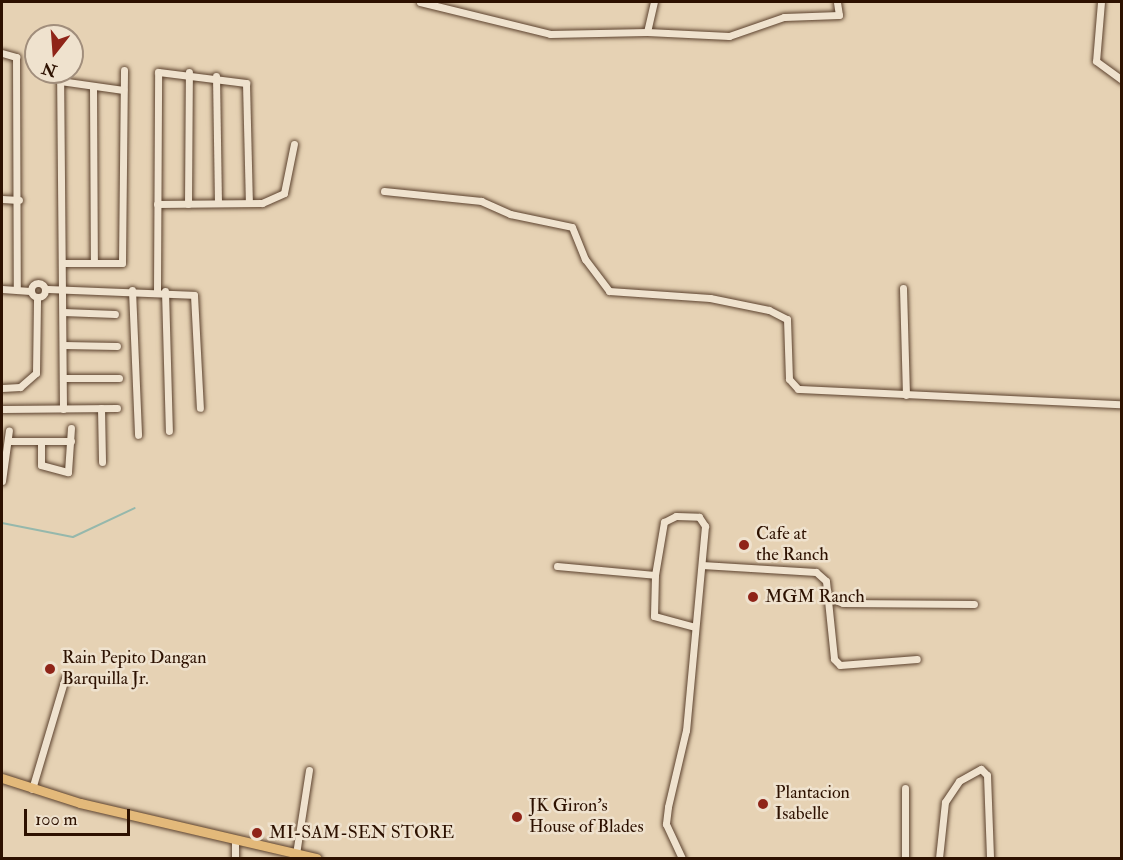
<!DOCTYPE html>
<style>
body{margin:0}
#map{position:relative;width:1123px;height:860px;overflow:hidden;background:#e6d2b4;font-family:"IM FELL Double Pica",serif}
div>[style]{position:absolute}
[style*='--x']{left:calc(var(--x)*1px);top:calc(var(--y)*1px);width:calc(var(--w)*1px);rotate:calc(var(--a)*1deg)}
.stream>*{height:2px;margin:-1px;padding:0 1px;transform-origin:1px;border-radius:1px;background:#96b8ac}
.roads{filter:drop-shadow(0 0 2px #5b412d) drop-shadow(0 0 2px #5b412d)}
.minor>*{height:7px;margin:-3.5px;padding:0 3.5px;transform-origin:3.5px;border-radius:3.5px;background:#efe2ce}
.minor>.ring{margin:-3.5px;padding:0;box-sizing:content-box;background:none;border:7px solid #efe2ce;border-radius:50%}
.major>*{height:9px;margin:-4.5px;padding:0 4.5px;transform-origin:4.5px;border-radius:4.5px;background:#e3b97a}
.dots>*{width:16px;height:16px;translate:-50% -50%;box-sizing:border-box;border:3px solid #efe2ce;border-radius:50%}
span{translate:-50% -50%;white-space:nowrap;text-align:center;line-height:1.15;-webkit-text-stroke:5px #efe2ce;paint-order:stroke}
.poi-label{font-size:18px;color:#2d1100}
.left{translate:0 -50%;text-align:left}
.frame{position:absolute;inset:0;border:3px solid #2d1100;pointer-events:none}
.north{position:absolute;left:24px;top:24px;width:60px;height:60px;box-sizing:border-box;background:#efe2ce;border:2px solid #a18e7c;border-radius:50%;rotate:197deg;font-size:16px;font-weight:700;line-height:24px;text-align:center;color:#2d1100}
.north::after{content:'';display:block;margin:auto;width:21px;height:27px;background:#8f2418;clip-path:polygon(50% 0,100% 100%,50% 72%,0 100%)}
.scale{position:absolute;left:24px;top:809px;width:106px;height:27px;box-sizing:border-box;border:3px solid #2d1100;border-top:0;padding-left:8px;font-size:18px;line-height:21px;white-space:nowrap;color:#2d1100;-webkit-text-stroke:4px #efe2ce;paint-order:stroke}
</style>
<div id="map">
<div class="stream">
<div style="--x:2;--y:523;--w:72;--a:11.2"></div>
<div style="--x:73;--y:537;--w:68;--a:-25.1"></div>
</div>
<div class="roads">
<div class="minor">
<div style="--x:420;--y:2;--w:134;--a:13.8"></div>
<div style="--x:550;--y:34;--w:97;--a:-1.2"></div>
<div style="--x:647;--y:32;--w:31;--a:-77"></div>
<div style="--x:1101;--y:2;--w:59;--a:94.8"></div>
<div style="--x:1096;--y:61;--w:32;--a:36"></div>
<div style="--x:647;--y:32;--w:82;--a:2.8"></div>
<div style="--x:729;--y:36;--w:58;--a:-19.1"></div>
<div style="--x:784;--y:17;--w:55;--a:-2.1"></div>
<div style="--x:839;--y:15;--w:13;--a:-99"></div>
<div style="--x:2;--y:53;--w:15;--a:16"></div>
<div style="--x:16;--y:57;--w:232;--a:89.8"></div>
<div style="--x:59;--y:72;--w:9;--a:84"></div>
<div style="--x:216;--y:76;--w:127;--a:89.1"></div>
<div style="--x:93;--y:88;--w:175;--a:89.7"></div>
<div style="--x:384;--y:191;--w:98;--a:5.9"></div>
<div style="--x:481;--y:201;--w:32;--a:24"></div>
<div style="--x:510;--y:214;--w:63;--a:11.8"></div>
<div style="--x:572;--y:227;--w:35;--a:68"></div>
<div style="--x:585;--y:259;--w:40;--a:53"></div>
<div style="--x:609;--y:291;--w:101;--a:4"></div>
<div style="--x:710;--y:298;--w:60;--a:11.5"></div>
<div style="--x:769;--y:310;--w:20;--a:27"></div>
<div style="--x:787;--y:319;--w:60;--a:88.1"></div>
<div style="--x:789;--y:379;--w:13;--a:48"></div>
<div style="--x:798;--y:389;--w:324;--a:2.7"></div>
<div style="--x:2;--y:199;--w:17;--a:3"></div>
<div style="--x:157;--y:204;--w:105;--a:-0.5"></div>
<div style="--x:262;--y:203;--w:24;--a:-24"></div>
<div style="--x:284;--y:193;--w:50;--a:-78.5"></div>
<div style="--x:188;--y:204;--w:132;--a:-89.6"></div>
<div style="--x:63;--y:263;--w:59;--a:0"></div>
<div style="--x:122;--y:263;--w:193;--a:-89.4"></div>
<div class="ring" style="left:31px;top:283px;width:7px;height:7px"></div>
<div style="--x:903;--y:288;--w:107;--a:88.4"></div>
<div style="--x:2;--y:289;--w:28;--a:4"></div>
<div style="--x:45;--y:289;--w:149;--a:2.3"></div>
<div style="--x:194;--y:295;--w:113;--a:87"></div>
<div style="--x:132;--y:290;--w:145;--a:87.6"></div>
<div style="--x:157;--y:290;--w:218;--a:-89.7"></div>
<div style="--x:158;--y:72;--w:89;--a:7.1"></div>
<div style="--x:246;--y:83;--w:120;--a:88.6"></div>
<div style="--x:165;--y:291;--w:140;--a:88.4"></div>
<div style="--x:63;--y:312;--w:52;--a:2.2"></div>
<div style="--x:63;--y:345;--w:54;--a:1.1"></div>
<div style="--x:63;--y:378;--w:56;--a:0"></div>
<div style="--x:2;--y:388;--w:18;--a:-3"></div>
<div style="--x:20;--y:387;--w:21;--a:-41"></div>
<div style="--x:36;--y:373;--w:76;--a:-89.2"></div>
<div style="--x:101;--y:408;--w:54;--a:88.9"></div>
<div style="--x:2;--y:409;--w:115;--a:-0.5"></div>
<div style="--x:63;--y:409;--w:328;--a:-90.5"></div>
<div style="--x:60;--y:81;--w:64;--a:8.1"></div>
<div style="--x:8;--y:441;--w:63;--a:0"></div>
<div style="--x:41;--y:441;--w:24;--a:90"></div>
<div style="--x:41;--y:465;--w:28;--a:15"></div>
<div style="--x:68;--y:472;--w:44;--a:-86.1"></div>
<div style="--x:2;--y:481;--w:51;--a:-82.2"></div>
<div style="--x:702;--y:565;--w:114;--a:3.5"></div>
<div style="--x:816;--y:572;--w:13;--a:42"></div>
<div style="--x:826;--y:581;--w:78;--a:84.1"></div>
<div style="--x:834;--y:659;--w:8;--a:45"></div>
<div style="--x:840;--y:665;--w:77;--a:-4.5"></div>
<div style="--x:557;--y:566;--w:98;--a:5.2"></div>
<div style="--x:655;--y:575;--w:54;--a:-80.4"></div>
<div style="--x:664;--y:522;--w:13;--a:-27"></div>
<div style="--x:676;--y:516;--w:23;--a:2"></div>
<div style="--x:699;--y:517;--w:11;--a:56"></div>
<div style="--x:705;--y:526;--w:205;--a:95.3"></div>
<div style="--x:686;--y:730;--w:79;--a:103.2"></div>
<div style="--x:668;--y:807;--w:17;--a:97"></div>
<div style="--x:666;--y:824;--w:38;--a:65"></div>
<div style="--x:655;--y:575;--w:41;--a:91.4"></div>
<div style="--x:654;--y:616;--w:42;--a:15"></div>
<div style="--x:828;--y:597;--w:16;--a:22"></div>
<div style="--x:843;--y:603;--w:131;--a:0.4"></div>
<div style="--x:32;--y:789;--w:116;--a:-73.4"></div>
<div style="--x:296;--y:854;--w:85;--a:-81.2"></div>
<div style="--x:235;--y:858;--w:19;--a:-90"></div>
<div style="--x:905;--y:858;--w:70;--a:-90"></div>
<div style="--x:939;--y:858;--w:56;--a:-83.9"></div>
<div style="--x:945;--y:802;--w:25;--a:-56"></div>
<div style="--x:959;--y:781;--w:25;--a:-29"></div>
<div style="--x:981;--y:769;--w:8;--a:45"></div>
<div style="--x:987;--y:775;--w:83;--a:87.9"></div>
</div>
<div class="major">
<div style="--x:2;--y:778;--w:82;--a:17.8"></div>
<div style="--x:80;--y:803;--w:243;--a:13.1"></div>
</div>
</div>
<div class="dots">
<div style="left:744px;top:545px;background:#8f2418"></div>
<div style="left:753px;top:597px;background:#8f2418"></div>
<div style="left:50px;top:669px;background:#8f2418"></div>
<div style="left:763px;top:804px;background:#8f2418"></div>
<div style="left:517px;top:817px;background:#8f2418"></div>
<div style="left:257px;top:833px;background:#8f2418"></div>
</div>
<div class="poi-label">
<span class="left" style="left:756px;top:545px">Cafe at<br>the Ranch</span>
<span class="left" style="left:765px;top:597px">MGM Ranch</span>
<span class="left" style="left:62px;top:669px">Rain Pepito Dangan<br>Barquilla Jr.</span>
<span class="left" style="left:775px;top:804px">Plantacion<br>Isabelle</span>
<span class="left" style="left:529px;top:817px">JK Giron's<br>House of Blades</span>
<span class="left" style="left:269px;top:833px">MI-SAM-SEN STORE</span>
</div>
<div class="frame"></div>
<div class="north">N</div>
<div class="scale">100 m</div>
</div>
